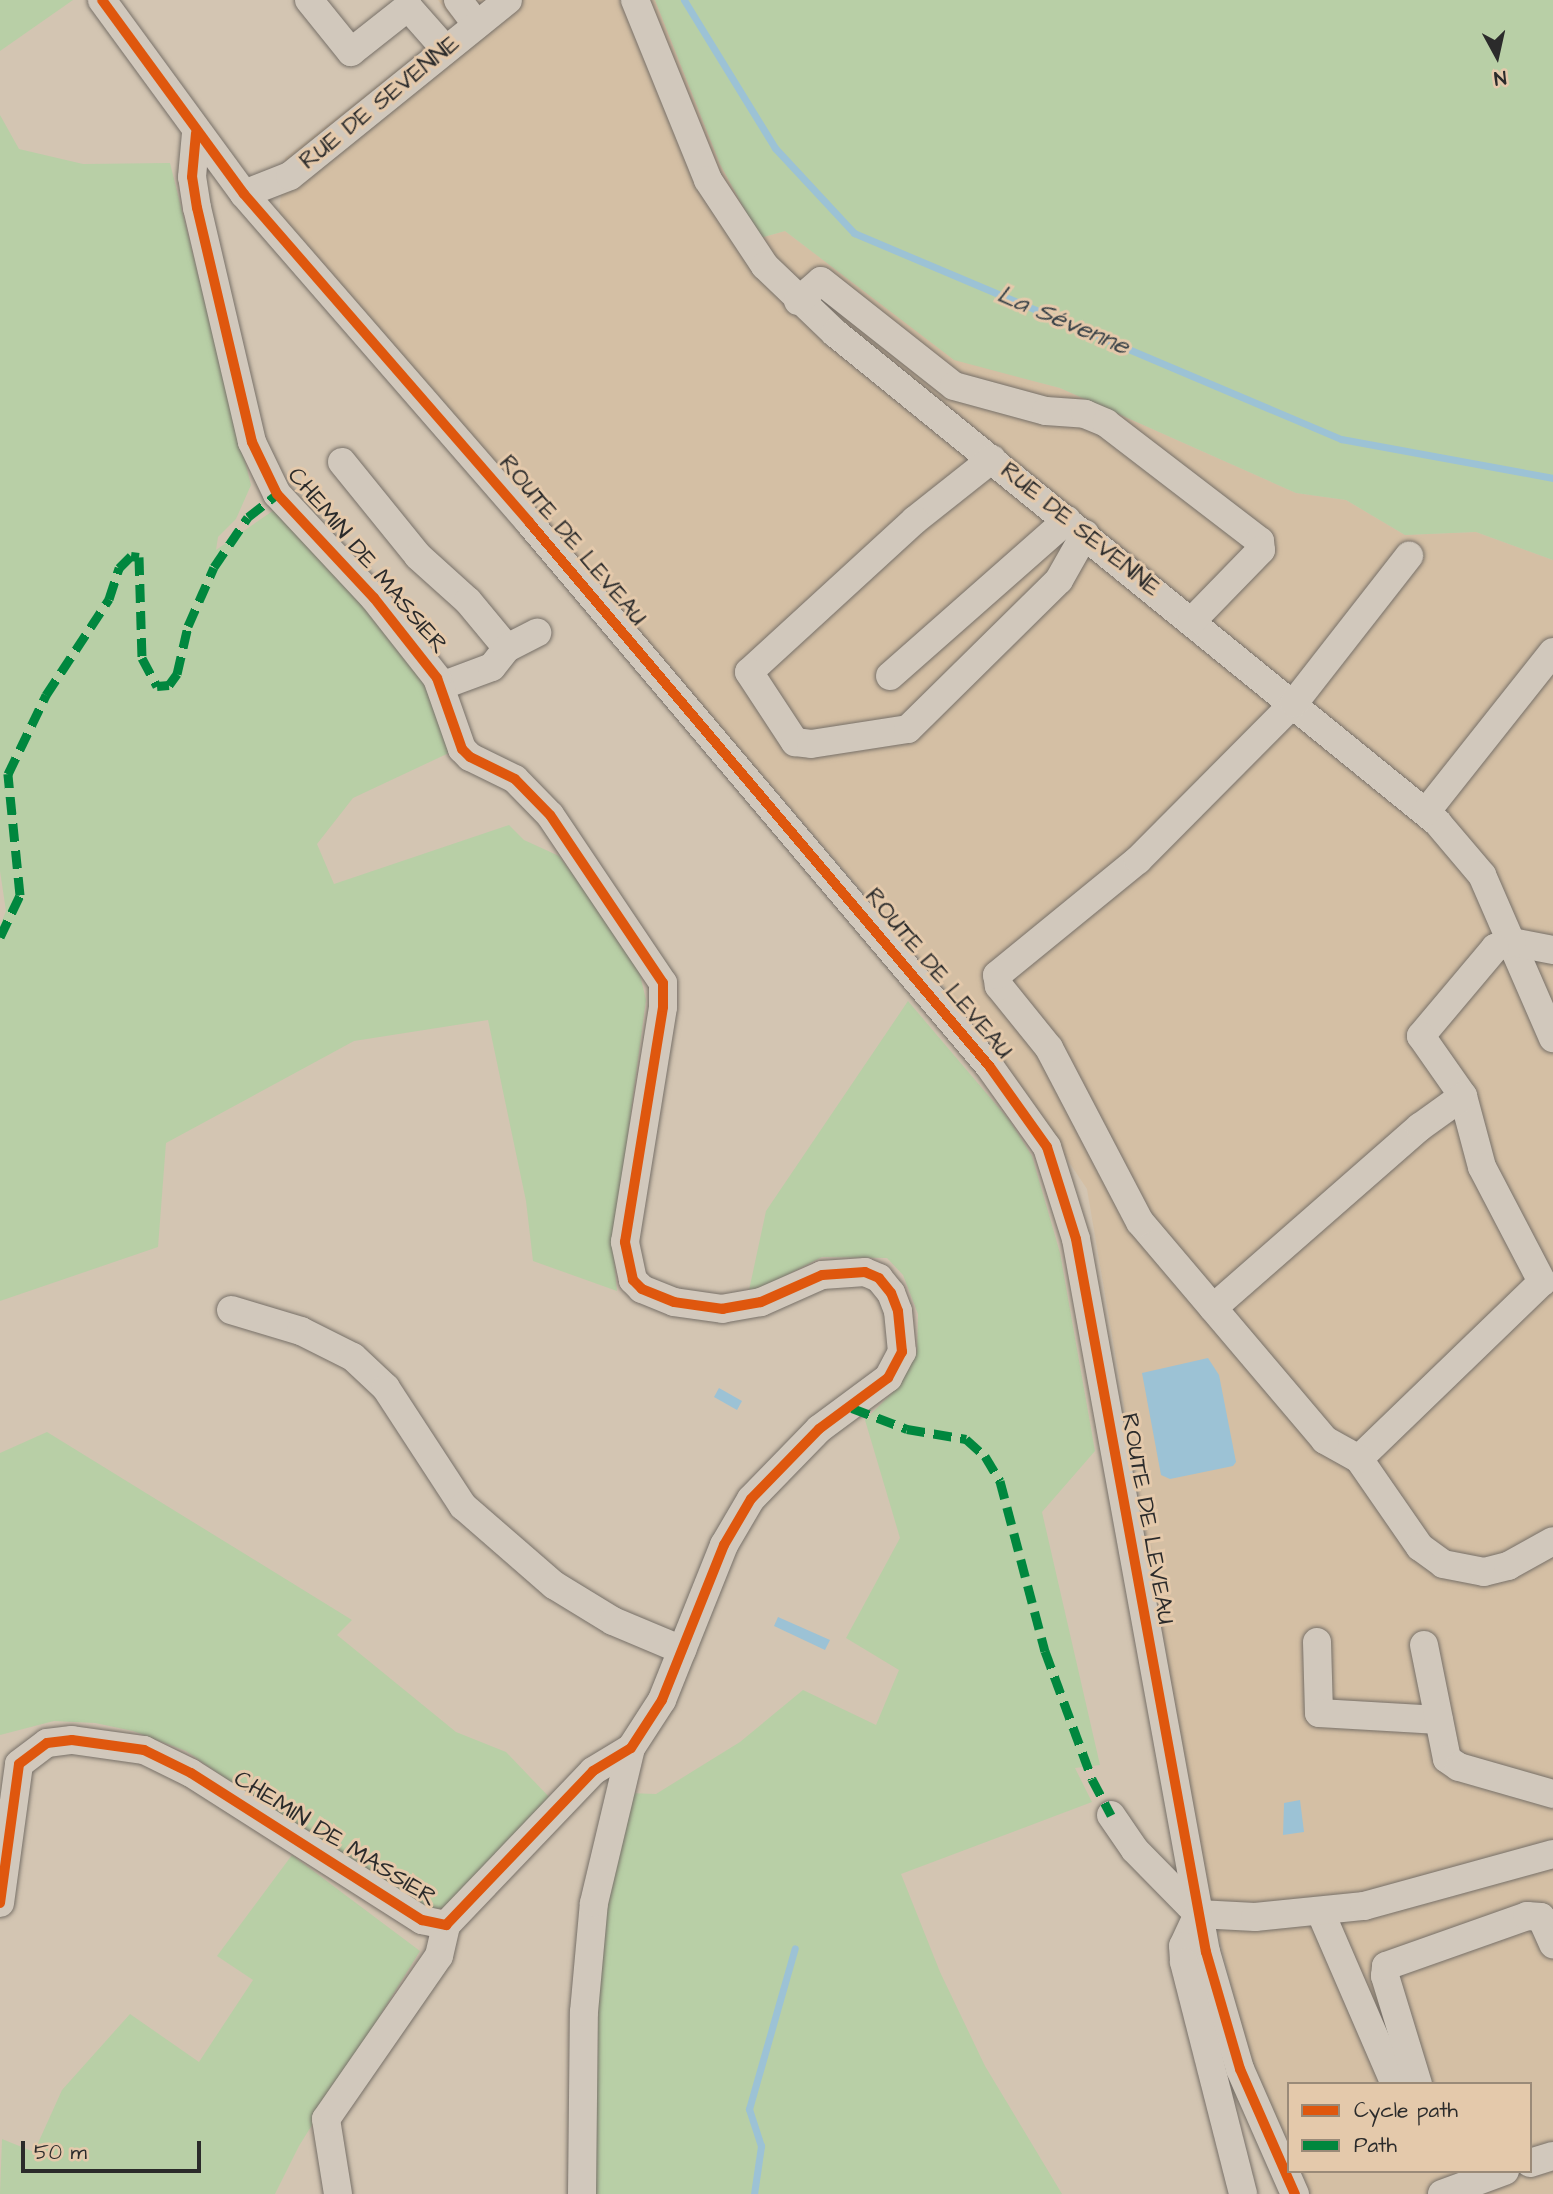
<!DOCTYPE html>
<meta charset="utf-8">
<style>
body{margin:0}
#map{position:relative;width:1553px;height:2194px;overflow:hidden;background:#d3c5b2;font-family:"Architects Daughter",sans-serif}
div>[style]{position:absolute}
[style*='--x']{left:calc(var(--x)*1px);top:calc(var(--y)*1px);width:calc(var(--w)*1px);rotate:calc(var(--a)*1deg)}
.built>*{inset:0;background:#d4bfa4}
.green>*{inset:0;background:#b8cfa6}
.water>*{inset:0;background:#9cc2d5}
.stream>*{height:7px;margin:-3.5px;padding:0 3.5px;transform-origin:3.5px;border-radius:3.5px;background:#9cc2d5}
.roads{filter:drop-shadow(0 0 2px #777068) drop-shadow(0 0 2px #777068)}
.minor>*{height:28px;margin:-14px;padding:0 14px;transform-origin:14px;border-radius:14px;background:#d1c8bc}
.quiet>*{height:9px;margin-top:-4.5px;transform-origin:0;background:repeating-linear-gradient(90deg,#00873e 0 18px,transparent 0 27px)}
.cycleway>*{height:10px;margin:-5px;padding:0 5px;transform-origin:5px;border-radius:5px;background:#df570e}
span{translate:-50% -50%;white-space:nowrap;text-align:center;line-height:1.15;-webkit-text-stroke:6px #e4c9ab;paint-order:stroke}
.street-label{font-size:24px;color:#2b2b2b}
.water-label{font-size:26px;color:#384147;font-style:italic}
.legend{position:absolute;left:1287px;top:2082px;width:245px;height:91px;box-sizing:border-box;background:#e4c9ab;border:2px solid #9a8a78;margin:0;padding:9px 12px;list-style:none;font-size:21px;color:#2b2b2b}
.legend li{display:flex;align-items:center;gap:14px;height:35px}
.legend b{width:35px;border:2px solid #9a8a78}
.north{position:absolute;left:1462px;top:21px;width:70px;height:70px;-webkit-text-stroke:5px #e4c9ab;paint-order:stroke;rotate:172deg;font-size:19px;font-weight:700;line-height:28px;text-align:center;color:#2b2b2b}
.north::after{content:'';display:block;margin:auto;width:24px;height:32px;background:#2b2b2b;clip-path:polygon(50% 0,100% 100%,50% 72%,0 100%)}
.scale{position:absolute;left:21px;top:2141px;width:180px;height:32px;box-sizing:border-box;border:4px solid #2b2b2b;border-top:0;padding-left:9px;font-size:21px;line-height:24px;white-space:nowrap;color:#2b2b2b;-webkit-text-stroke:5px #e4c9ab;paint-order:stroke}
</style>
<div id="map">
<div class="built">
<div style="clip-path:polygon(438px 0,655px 0,720px 164px,760px 238px,785px 231px,954px 359px,1060px 388px,1296px 493px,1346px 500px,1405px 535px,1476px 532px,1553px 560px,1553px 2194px,1310px 2194px,1298px 2171px,1530px 2171px,1530px 2084px,1289px 2084px,1289px 2151px,1247px 2049px,1205px 1880px,1087px 1189px,977px 1025px,279px 213px,285px 158px,456px 24px)"></div>
</div>
<div class="green">
<div style="clip-path:polygon(0 0,73px 0,0 51px)"></div>
<div style="clip-path:polygon(655px 0,1553px 0,1553px 560px,1476px 532px,1405px 535px,1346px 500px,1296px 493px,1060px 388px,954px 360px,785px 231px,760px 238px,720px 164px)"></div>
<div style="clip-path:polygon(0 115px,19px 149px,83px 164px,170px 163px,251px 485px,236px 519px,218px 537px,216px 550px,277px 508px,400px 644px,431px 696px,451px 752px,353px 798px,317px 844px,334px 884px,509px 825px,524px 840px,559px 856px,636px 958px,646px 1000px,613px 1246px,617px 1291px,533px 1261px,526px 1201px,488px 1020px,354px 1041px,166px 1143px,158px 1247px,0 1301px,0 926px,6px 911px,0 871px)"></div>
<div style="clip-path:polygon(908px 1001px,1010px 1121px,1032px 1156px,1060px 1253px,1095px 1451px,1042px 1512px,1100px 1765px,1075px 1768px,1092px 1802px,901px 1874px,940px 1972px,985px 2066px,1062px 2194px,594px 2194px,600px 1947px,627px 1793px,656px 1794px,740px 1742px,803px 1690px,876px 1725px,899px 1670px,846px 1638px,900px 1538px,865px 1420px,898px 1387px,917px 1352px,918px 1314px,903px 1275px,887px 1258px,822px 1257px,748px 1295px,766px 1211px)"></div>
<div style="clip-path:polygon(47px 1432px,352px 1620px,337px 1635px,456px 1732px,506px 1752px,552px 1800px,448px 1908px,416px 1910px,186px 1751px,133px 1731px,95px 1723px,54px 1721px,0 1735px,0 1453px)"></div>
<div style="clip-path:polygon(292px 1855px,420px 1951px,299px 2146px,275px 2194px,0 2194px,2px 2139px,34px 2152px,62px 2090px,130px 2014px,199px 2062px,253px 1980px,217px 1956px)"></div>
</div>
<div class="water">
<div style="clip-path:polygon(1208px 1358px,1219px 1375px,1236px 1462px,1233px 1466px,1170px 1479px,1161px 1475px,1142px 1373px)"></div>
<div style="clip-path:polygon(719px 1388px,742px 1401px,737px 1410px,714px 1397px)"></div>
<div style="clip-path:polygon(778px 1617px,830px 1640px,825px 1650px,774px 1626px)"></div>
<div style="clip-path:polygon(1300px 1800px,1304px 1832px,1283px 1835px,1284px 1803px)"></div>
</div>
<div class="stream">
<div style="--x:684;--y:0;--w:174;--a:58.4"></div>
<div style="--x:775;--y:148;--w:116;--a:47.1"></div>
<div style="--x:854;--y:233;--w:529;--a:22.93"></div>
<div style="--x:1341;--y:439;--w:216;--a:10.4"></div>
<div style="--x:754;--y:2194;--w:49;--a:-81.7"></div>
<div style="--x:761;--y:2146;--w:39;--a:-108"></div>
<div style="--x:749;--y:2109;--w:167;--a:-74.1"></div>
</div>
<div class="roads">
<div class="minor">
<div style="--x:102;--y:0;--w:240;--a:53.8"></div>
<div style="--x:244;--y:194;--w:435;--a:49"></div>
<div style="--x:529;--y:522;--w:714;--a:49.77"></div>
<div style="--x:990;--y:1067;--w:98;--a:54.5"></div>
<div style="--x:1047;--y:1147;--w:96;--a:72.5"></div>
<div style="--x:1076;--y:1239;--w:725;--a:79.67"></div>
<div style="--x:1206;--y:1952;--w:122;--a:73.8"></div>
<div style="--x:1240;--y:2069;--w:137;--a:66.3"></div>
<div style="--x:309;--y:0;--w:67;--a:51.1"></div>
<div style="--x:351;--y:52;--w:73;--a:-38.3"></div>
<div style="--x:408;--y:7;--w:57;--a:48.5"></div>
<div style="--x:458;--y:0;--w:31;--a:53"></div>
<div style="--x:635;--y:0;--w:194;--a:67.9"></div>
<div style="--x:708;--y:180;--w:103;--a:56.5"></div>
<div style="--x:765;--y:266;--w:97;--a:43.7"></div>
<div style="--x:835;--y:333;--w:776;--a:39.09"></div>
<div style="--x:1437;--y:822;--w:70;--a:49.7"></div>
<div style="--x:1482;--y:875;--w:178;--a:66.5"></div>
<div style="--x:244;--y:194;--w:49;--a:-21.4"></div>
<div style="--x:290;--y:176;--w:280;--a:-38.9"></div>
<div style="--x:798;--y:301;--w:30;--a:-41"></div>
<div style="--x:821;--y:281;--w:169;--a:38.3"></div>
<div style="--x:954;--y:386;--w:95;--a:15.2"></div>
<div style="--x:1046;--y:411;--w:39;--a:4"></div>
<div style="--x:1085;--y:414;--w:23;--a:23"></div>
<div style="--x:1106;--y:423;--w:194;--a:37.5"></div>
<div style="--x:1260;--y:541;--w:9;--a:84"></div>
<div style="--x:1261;--y:550;--w:99;--a:134.2"></div>
<div style="--x:992;--y:459;--w:98;--a:141.6"></div>
<div style="--x:915;--y:520;--w:225;--a:137.5"></div>
<div style="--x:749;--y:672;--w:84;--a:56.7"></div>
<div style="--x:795;--y:742;--w:16;--a:7"></div>
<div style="--x:811;--y:744;--w:98;--a:-8.8"></div>
<div style="--x:908;--y:729;--w:212;--a:-44.6"></div>
<div style="--x:1059;--y:580;--w:53;--a:-60.5"></div>
<div style="--x:342;--y:462;--w:121;--a:51"></div>
<div style="--x:418;--y:556;--w:67;--a:42"></div>
<div style="--x:468;--y:601;--w:61;--a:50.3"></div>
<div style="--x:890;--y:676;--w:236;--a:-41.4"></div>
<div style="--x:441;--y:686;--w:54;--a:-20.4"></div>
<div style="--x:492;--y:667;--w:24;--a:-52"></div>
<div style="--x:507;--y:648;--w:34;--a:-27"></div>
<div style="--x:1426;--y:812;--w:204;--a:-51.6"></div>
<div style="--x:1553;--y:950;--w:42;--a:-169"></div>
<div style="--x:1512;--y:942;--w:18;--a:161"></div>
<div style="--x:1495;--y:948;--w:115;--a:130.1"></div>
<div style="--x:1421;--y:1036;--w:73;--a:55"></div>
<div style="--x:1463;--y:1096;--w:73;--a:75"></div>
<div style="--x:1482;--y:1167;--w:130;--a:62.4"></div>
<div style="--x:1542;--y:1282;--w:255;--a:136"></div>
<div style="--x:1359;--y:1459;--w:107;--a:55.3"></div>
<div style="--x:1420;--y:1547;--w:29;--a:36"></div>
<div style="--x:1443;--y:1564;--w:42;--a:11"></div>
<div style="--x:1484;--y:1572;--w:25;--a:-14"></div>
<div style="--x:1508;--y:1566;--w:51;--a:-29.1"></div>
<div style="--x:1213;--y:1308;--w:275;--a:-41.2"></div>
<div style="--x:1420;--y:1127;--w:53;--a:-35.8"></div>
<div style="--x:231;--y:1310;--w:73;--a:16.7"></div>
<div style="--x:301;--y:1331;--w:58;--a:26.6"></div>
<div style="--x:353;--y:1357;--w:45;--a:43.2"></div>
<div style="--x:386;--y:1388;--w:141;--a:56.9"></div>
<div style="--x:463;--y:1506;--w:121;--a:41"></div>
<div style="--x:554;--y:1585;--w:69;--a:31.4"></div>
<div style="--x:613;--y:1621;--w:75;--a:22.8"></div>
<div style="--x:1359;--y:1459;--w:39;--a:-151"></div>
<div style="--x:1325;--y:1440;--w:286;--a:-130.3"></div>
<div style="--x:1140;--y:1222;--w:196;--a:-117.6"></div>
<div style="--x:1049;--y:1048;--w:80;--a:-128.9"></div>
<div style="--x:999;--y:986;--w:11;--a:-100"></div>
<div style="--x:997;--y:975;--w:182;--a:-39.2"></div>
<div style="--x:1138;--y:860;--w:221;--a:-45.2"></div>
<div style="--x:1294;--y:703;--w:187;--a:-52"></div>
<div style="--x:1317;--y:1642;--w:71;--a:88.4"></div>
<div style="--x:1319;--y:1713;--w:120;--a:3.3"></div>
<div style="--x:1424;--y:1645;--w:116;--a:78.6"></div>
<div style="--x:1447;--y:1759;--w:14;--a:34"></div>
<div style="--x:1459;--y:1767;--w:98;--a:16"></div>
<div style="--x:1111;--y:1815;--w:42;--a:55.6"></div>
<div style="--x:1135;--y:1850;--w:90;--a:45.5"></div>
<div style="--x:0;--y:1903;--w:140;--a:-82.2"></div>
<div style="--x:19;--y:1764;--w:35;--a:-37"></div>
<div style="--x:47;--y:1743;--w:25;--a:-7"></div>
<div style="--x:72;--y:1740;--w:73;--a:7.9"></div>
<div style="--x:144;--y:1750;--w:52;--a:26.1"></div>
<div style="--x:191;--y:1773;--w:274;--a:32.5"></div>
<div style="--x:422;--y:1920;--w:25;--a:12"></div>
<div style="--x:446;--y:1925;--w:213;--a:-46.3"></div>
<div style="--x:593;--y:1771;--w:44;--a:-31.2"></div>
<div style="--x:631;--y:1748;--w:57;--a:-57.1"></div>
<div style="--x:662;--y:1700;--w:167;--a:-68.2"></div>
<div style="--x:724;--y:1545;--w:53;--a:-59.6"></div>
<div style="--x:751;--y:1499;--w:98;--a:-45.8"></div>
<div style="--x:819;--y:1429;--w:86;--a:-36.5"></div>
<div style="--x:888;--y:1378;--w:30;--a:-62"></div>
<div style="--x:902;--y:1352;--w:41;--a:-95.6"></div>
<div style="--x:898;--y:1311;--w:19;--a:-111"></div>
<div style="--x:891;--y:1293;--w:19;--a:-129"></div>
<div style="--x:879;--y:1278;--w:15;--a:-157"></div>
<div style="--x:865;--y:1272;--w:43;--a:176"></div>
<div style="--x:822;--y:1275;--w:67;--a:156.1"></div>
<div style="--x:761;--y:1302;--w:39;--a:170"></div>
<div style="--x:723;--y:1309;--w:49;--a:-171.9"></div>
<div style="--x:674;--y:1302;--w:35;--a:-158"></div>
<div style="--x:642;--y:1289;--w:13;--a:-135"></div>
<div style="--x:633;--y:1280;--w:39;--a:-102"></div>
<div style="--x:625;--y:1242;--w:238;--a:-80.8"></div>
<div style="--x:663;--y:1007;--w:24;--a:-90"></div>
<div style="--x:663;--y:983;--w:202;--a:-123.9"></div>
<div style="--x:550;--y:815;--w:50;--a:-134.2"></div>
<div style="--x:515;--y:779;--w:50;--a:-153.9"></div>
<div style="--x:470;--y:757;--w:11;--a:-135"></div>
<div style="--x:462;--y:749;--w:75;--a:-109.4"></div>
<div style="--x:437;--y:678;--w:102;--a:-128.2"></div>
<div style="--x:374;--y:598;--w:142;--a:-133"></div>
<div style="--x:277;--y:494;--w:58;--a:-115.7"></div>
<div style="--x:252;--y:442;--w:240;--a:-103.2"></div>
<div style="--x:197;--y:208;--w:31;--a:-99"></div>
<div style="--x:192;--y:177;--w:44;--a:-84.8"></div>
<div style="--x:1320;--y:1911;--w:189;--a:66.6"></div>
<div style="--x:1198;--y:1914;--w:57;--a:3"></div>
<div style="--x:1255;--y:1917;--w:110;--a:-5.8"></div>
<div style="--x:1364;--y:1906;--w:196;--a:-15.4"></div>
<div style="--x:1198;--y:1914;--w:35;--a:115"></div>
<div style="--x:1183;--y:1946;--w:16;--a:86"></div>
<div style="--x:1184;--y:1962;--w:239;--a:75.7"></div>
<div style="--x:1418;--y:2084;--w:113;--a:-107"></div>
<div style="--x:1385;--y:1976;--w:10;--a:-84"></div>
<div style="--x:1386;--y:1966;--w:150;--a:-19.5"></div>
<div style="--x:1527;--y:1916;--w:14;--a:4"></div>
<div style="--x:1541;--y:1917;--w:30;--a:66"></div>
<div style="--x:1530;--y:2163;--w:24;--a:-17"></div>
<div style="--x:338;--y:2194;--w:76;--a:-99.1"></div>
<div style="--x:326;--y:2119;--w:198;--a:-55.3"></div>
<div style="--x:439;--y:1956;--w:32;--a:-77"></div>
<div style="--x:582;--y:2194;--w:182;--a:-89.4"></div>
<div style="--x:584;--y:2012;--w:109;--a:-84.8"></div>
<div style="--x:594;--y:1903;--w:159;--a:-76.6"></div>
<div style="--x:1442;--y:2194;--w:67;--a:-20.1"></div>
</div>
</div>
<div class="quiet">
<div style="--x:0;--y:937;--w:47;--a:-64.5"></div>
<div style="--x:20;--y:895;--w:122;--a:-95.7"></div>
<div style="--x:8;--y:774;--w:88;--a:-64.3"></div>
<div style="--x:46;--y:695;--w:115;--a:-56.7"></div>
<div style="--x:109;--y:599;--w:33;--a:-72"></div>
<div style="--x:119;--y:568;--w:17;--a:-45"></div>
<div style="--x:131;--y:556;--w:8;--a:7"></div>
<div style="--x:139;--y:557;--w:101;--a:88.3"></div>
<div style="--x:142;--y:658;--w:32;--a:62"></div>
<div style="--x:157;--y:686;--w:12;--a:-5"></div>
<div style="--x:169;--y:685;--w:14;--a:-54"></div>
<div style="--x:177;--y:674;--w:49;--a:-77.1"></div>
<div style="--x:188;--y:626;--w:64;--a:-66.2"></div>
<div style="--x:214;--y:567;--w:60;--a:-55.8"></div>
<div style="--x:248;--y:517;--w:37;--a:-38"></div>
<div style="--x:852;--y:1408;--w:59;--a:20.9"></div>
<div style="--x:907;--y:1429;--w:60;--a:9.6"></div>
<div style="--x:966;--y:1439;--w:25;--a:42"></div>
<div style="--x:985;--y:1456;--w:29;--a:59"></div>
<div style="--x:1000;--y:1481;--w:176;--a:75.2"></div>
<div style="--x:1045;--y:1651;--w:136;--a:69.8"></div>
<div style="--x:1092;--y:1779;--w:41;--a:62.2"></div>
</div>
<div class="cycleway">
<div style="--x:102;--y:0;--w:240;--a:53.8"></div>
<div style="--x:244;--y:194;--w:435;--a:49"></div>
<div style="--x:529;--y:522;--w:714;--a:49.77"></div>
<div style="--x:990;--y:1067;--w:98;--a:54.5"></div>
<div style="--x:1047;--y:1147;--w:96;--a:72.5"></div>
<div style="--x:1076;--y:1239;--w:725;--a:79.67"></div>
<div style="--x:1206;--y:1952;--w:122;--a:73.8"></div>
<div style="--x:1240;--y:2069;--w:137;--a:66.3"></div>
<div style="--x:0;--y:1903;--w:140;--a:-82.2"></div>
<div style="--x:19;--y:1764;--w:35;--a:-37"></div>
<div style="--x:47;--y:1743;--w:25;--a:-7"></div>
<div style="--x:72;--y:1740;--w:73;--a:7.9"></div>
<div style="--x:144;--y:1750;--w:52;--a:26.1"></div>
<div style="--x:191;--y:1773;--w:274;--a:32.5"></div>
<div style="--x:422;--y:1920;--w:25;--a:12"></div>
<div style="--x:446;--y:1925;--w:213;--a:-46.3"></div>
<div style="--x:593;--y:1771;--w:44;--a:-31.2"></div>
<div style="--x:631;--y:1748;--w:57;--a:-57.1"></div>
<div style="--x:662;--y:1700;--w:167;--a:-68.2"></div>
<div style="--x:724;--y:1545;--w:53;--a:-59.6"></div>
<div style="--x:751;--y:1499;--w:98;--a:-45.8"></div>
<div style="--x:819;--y:1429;--w:86;--a:-36.5"></div>
<div style="--x:888;--y:1378;--w:30;--a:-62"></div>
<div style="--x:902;--y:1352;--w:41;--a:-95.6"></div>
<div style="--x:898;--y:1311;--w:19;--a:-111"></div>
<div style="--x:891;--y:1293;--w:19;--a:-129"></div>
<div style="--x:879;--y:1278;--w:15;--a:-157"></div>
<div style="--x:865;--y:1272;--w:43;--a:176"></div>
<div style="--x:822;--y:1275;--w:67;--a:156.1"></div>
<div style="--x:761;--y:1302;--w:39;--a:170"></div>
<div style="--x:723;--y:1309;--w:49;--a:-171.9"></div>
<div style="--x:674;--y:1302;--w:35;--a:-158"></div>
<div style="--x:642;--y:1289;--w:13;--a:-135"></div>
<div style="--x:633;--y:1280;--w:39;--a:-102"></div>
<div style="--x:625;--y:1242;--w:238;--a:-80.8"></div>
<div style="--x:663;--y:1007;--w:24;--a:-90"></div>
<div style="--x:663;--y:983;--w:202;--a:-123.9"></div>
<div style="--x:550;--y:815;--w:50;--a:-134.2"></div>
<div style="--x:515;--y:779;--w:50;--a:-153.9"></div>
<div style="--x:470;--y:757;--w:11;--a:-135"></div>
<div style="--x:462;--y:749;--w:75;--a:-109.4"></div>
<div style="--x:437;--y:678;--w:102;--a:-128.2"></div>
<div style="--x:374;--y:598;--w:142;--a:-133"></div>
<div style="--x:277;--y:494;--w:58;--a:-115.7"></div>
<div style="--x:252;--y:442;--w:240;--a:-103.2"></div>
<div style="--x:197;--y:208;--w:31;--a:-99"></div>
<div style="--x:192;--y:177;--w:44;--a:-84.8"></div>
</div>
<div class="street-label">
<span style="left:380px;top:103px;rotate:-39deg">RUE DE SEVENNE</span>
<span style="left:1080px;top:530px;rotate:39deg">RUE DE SEVENNE</span>
<span style="left:572px;top:541px;rotate:50deg">ROUTE DE LEVEAU</span>
<span style="left:367px;top:561px;rotate:50deg">CHEMIN DE MASSIER</span>
<span style="left:938px;top:974px;rotate:50deg">ROUTE DE LEVEAU</span>
<span style="left:1147px;top:1519px;rotate:80deg">ROUTE DE LEVEAU</span>
<span style="left:335px;top:1839px;rotate:32deg">CHEMIN DE MASSIER</span>
</div>
<div class="water-label">
<span style="left:1063px;top:321px;rotate:23deg">La Sévenne</span>
</div>
<ul class="legend">
<li><b style="height:9px;background:#df570e"></b>Cycle path</li>
<li><b style="height:9px;background:#00873e"></b>Path</li>
</ul>
<div class="north">N</div>
<div class="scale">50 m</div>
</div>
